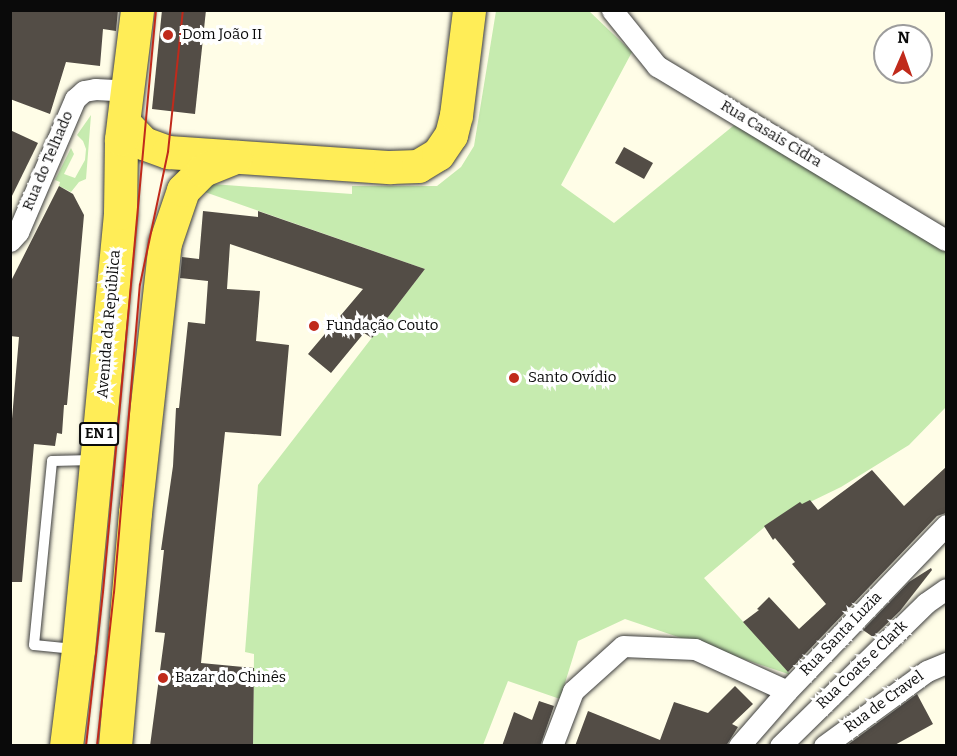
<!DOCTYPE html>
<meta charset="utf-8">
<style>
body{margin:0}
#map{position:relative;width:957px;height:756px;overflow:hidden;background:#fffde7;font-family:Bitter,serif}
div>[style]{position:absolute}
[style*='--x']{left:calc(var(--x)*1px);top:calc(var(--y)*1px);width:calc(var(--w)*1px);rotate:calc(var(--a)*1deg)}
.green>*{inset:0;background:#c6ebaf}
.building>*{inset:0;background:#534d46}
.roads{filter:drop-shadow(0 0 2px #3d3d3d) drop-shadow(0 0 2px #3d3d3d)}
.lane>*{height:10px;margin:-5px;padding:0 5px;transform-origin:5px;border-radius:5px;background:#fff}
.street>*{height:21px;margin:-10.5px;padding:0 10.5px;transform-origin:10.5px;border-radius:10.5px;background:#fff}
.primary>*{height:33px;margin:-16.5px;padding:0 16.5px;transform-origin:16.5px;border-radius:16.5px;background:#ffed57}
.tram>*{height:1.5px;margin:-0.75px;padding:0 0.75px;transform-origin:0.75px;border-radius:0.75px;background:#c02a1b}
.dots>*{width:16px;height:16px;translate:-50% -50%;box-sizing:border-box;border:3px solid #fff;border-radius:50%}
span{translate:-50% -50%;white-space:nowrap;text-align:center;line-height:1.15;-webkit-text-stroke:6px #fff;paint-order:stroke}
.shield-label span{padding:2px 4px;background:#fff;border:2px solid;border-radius:4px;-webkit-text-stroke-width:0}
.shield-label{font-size:14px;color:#0a0a0a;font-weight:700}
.poi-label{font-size:15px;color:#0a0a0a}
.left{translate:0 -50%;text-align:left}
.street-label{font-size:15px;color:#0a0a0a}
.frame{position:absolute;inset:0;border:12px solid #0a0a0a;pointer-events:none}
.north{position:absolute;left:873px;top:24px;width:60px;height:60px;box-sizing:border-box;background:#fff;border:2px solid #9d9d9d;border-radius:50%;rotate:2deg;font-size:16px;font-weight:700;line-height:24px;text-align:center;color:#0a0a0a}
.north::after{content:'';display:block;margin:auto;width:21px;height:27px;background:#c02a1b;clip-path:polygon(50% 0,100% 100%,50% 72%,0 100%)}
</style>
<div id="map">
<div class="green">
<div style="clip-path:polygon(496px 11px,589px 11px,632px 52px,561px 185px,614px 223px,738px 122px,946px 252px,946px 407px,909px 445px,841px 487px,773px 520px,704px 578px,791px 675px,625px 619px,578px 641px,560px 699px,508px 681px,483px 745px,253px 745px,254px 654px,245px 652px,258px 485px,425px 269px,202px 191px,212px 184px,352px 194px,352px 186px,437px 186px,461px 167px,474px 146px)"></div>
<div style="clip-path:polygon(91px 115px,86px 179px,79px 182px,71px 192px,59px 186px,60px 182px,55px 180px,71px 148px,74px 154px,64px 174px,75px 178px,85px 160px,86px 149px,83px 141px,77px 135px)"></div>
</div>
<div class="building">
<div style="clip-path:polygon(10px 10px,118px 10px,116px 31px,103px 29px,100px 66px,66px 62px,50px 114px,10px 99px)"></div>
<div style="clip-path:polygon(162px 10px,206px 10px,195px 114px,152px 109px)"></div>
<div style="clip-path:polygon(10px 130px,38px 143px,10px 200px)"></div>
<div style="clip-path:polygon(624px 147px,653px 163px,644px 179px,615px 163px)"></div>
<div style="clip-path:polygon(59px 186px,73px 194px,84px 215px,67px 405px,64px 405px,62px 434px,57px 433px,55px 446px,34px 444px,22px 582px,10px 582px,10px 442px,19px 337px,10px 336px,10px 283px)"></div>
<div style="clip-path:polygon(203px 211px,258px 217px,258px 211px,425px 269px,372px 338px,364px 333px,331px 373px,308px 354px,363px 289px,230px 244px,227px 289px,260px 291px,256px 341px,289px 345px,281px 436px,225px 432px,201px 663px,254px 668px,253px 746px,150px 746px,165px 633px,155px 632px,164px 550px,161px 550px,173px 466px,176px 408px,179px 408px,188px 322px,205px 324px,208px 281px,180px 278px,182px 257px,199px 259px)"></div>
<div style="clip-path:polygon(946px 467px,946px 513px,937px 516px,788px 672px,743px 622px,759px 610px,757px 609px,769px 597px,799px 629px,826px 604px,792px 564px,795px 562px,775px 538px,773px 540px,764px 526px,800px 502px,802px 504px,810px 500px,818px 510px,872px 470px,904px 506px)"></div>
<div style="clip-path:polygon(931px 568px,932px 570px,900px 611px,873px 637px,863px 630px,909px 582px)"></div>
<div style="clip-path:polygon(735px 686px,753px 704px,732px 724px,738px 727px,726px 746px,575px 746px,588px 711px,660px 740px,674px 702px,708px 713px)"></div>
<div style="clip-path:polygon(917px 694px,933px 724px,893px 746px,846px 746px)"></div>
<div style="clip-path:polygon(539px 701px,554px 706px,540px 746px,502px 746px,514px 712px,532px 720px)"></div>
</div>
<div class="roads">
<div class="lane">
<div style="--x:74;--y:649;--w:40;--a:-174.3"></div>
<div style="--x:34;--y:645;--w:185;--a:-84.4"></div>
<div style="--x:52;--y:461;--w:41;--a:-1.4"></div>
</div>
<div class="street">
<div style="--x:612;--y:10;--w:72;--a:51.2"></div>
<div style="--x:657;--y:66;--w:337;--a:31.1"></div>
<div style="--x:10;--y:241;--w:12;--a:-48"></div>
<div style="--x:18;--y:232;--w:145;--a:-66.8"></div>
<div style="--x:75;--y:99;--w:12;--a:-42"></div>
<div style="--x:84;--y:91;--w:11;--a:-10"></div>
<div style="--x:95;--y:89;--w:34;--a:3"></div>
<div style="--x:552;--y:746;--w:59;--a:-69.1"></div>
<div style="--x:573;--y:691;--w:67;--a:-42"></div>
<div style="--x:623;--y:646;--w:72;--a:2.4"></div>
<div style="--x:695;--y:649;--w:101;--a:24.5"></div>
<div style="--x:739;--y:746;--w:73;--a:-48.9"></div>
<div style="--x:787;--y:691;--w:230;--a:-46.2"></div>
<div style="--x:780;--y:746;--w:204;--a:-44.4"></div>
<div style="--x:926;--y:603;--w:24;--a:-35"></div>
<div style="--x:824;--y:746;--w:127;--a:-36.1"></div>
<div style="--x:927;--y:671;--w:21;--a:-23"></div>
</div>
<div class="primary">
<div style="--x:124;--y:123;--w:28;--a:46"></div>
<div style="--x:143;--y:143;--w:27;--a:20"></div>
<div style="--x:168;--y:152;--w:223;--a:3.9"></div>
<div style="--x:390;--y:167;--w:28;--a:-2"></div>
<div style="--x:418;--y:166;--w:23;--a:-31"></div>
<div style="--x:438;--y:154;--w:23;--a:-56"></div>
<div style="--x:451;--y:135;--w:21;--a:-76"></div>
<div style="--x:456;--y:115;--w:106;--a:-82.9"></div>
<div style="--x:66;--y:746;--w:97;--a:-82.9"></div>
<div style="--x:78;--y:650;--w:439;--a:-84.5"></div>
<div style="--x:120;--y:213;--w:74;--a:-89.2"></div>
<div style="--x:121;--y:139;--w:130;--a:-82.9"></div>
<div style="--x:115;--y:746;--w:234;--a:-85.1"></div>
<div style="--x:135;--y:513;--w:272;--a:-83.7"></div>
<div style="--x:165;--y:243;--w:56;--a:-71.2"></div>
<div style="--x:183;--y:190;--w:28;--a:-45"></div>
<div style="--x:203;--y:170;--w:35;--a:-22"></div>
</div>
</div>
<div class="tram">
<div style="--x:86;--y:746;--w:155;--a:-83.7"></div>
<div style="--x:103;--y:592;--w:584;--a:-84.8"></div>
<div style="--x:97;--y:746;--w:154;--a:-83.7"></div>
<div style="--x:114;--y:593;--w:309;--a:-85.2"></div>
<div style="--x:140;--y:285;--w:136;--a:-78.1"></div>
<div style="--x:168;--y:152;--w:143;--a:-84"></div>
</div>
<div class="dots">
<div style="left:168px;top:35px;background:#c02a1b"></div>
<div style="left:314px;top:326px;background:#c02a1b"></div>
<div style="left:514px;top:378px;background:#c02a1b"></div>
<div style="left:163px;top:678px;background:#c02a1b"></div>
</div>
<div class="shield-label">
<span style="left:99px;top:434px">EN 1</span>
</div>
<div class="poi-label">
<span class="left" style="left:182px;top:35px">Dom João II</span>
<span class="left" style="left:326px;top:326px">Fundação Couto</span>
<span class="left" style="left:528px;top:378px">Santo Ovídio</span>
<span class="left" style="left:175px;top:678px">Bazar do Chinês</span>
</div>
<div class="street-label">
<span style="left:771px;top:134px;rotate:31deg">Rua Casais Cidra</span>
<span style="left:48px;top:161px;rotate:-67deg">Rua do Telhado</span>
<span style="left:109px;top:324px;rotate:-85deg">Avenida da República</span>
<span style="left:841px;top:634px;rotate:-46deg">Rua Santa Luzia</span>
<span style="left:862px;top:665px;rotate:-44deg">Rua Coats e Clark</span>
<span style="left:884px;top:702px;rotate:-36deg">Rua de Cravel</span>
</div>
<div class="frame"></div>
<div class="north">N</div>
</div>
